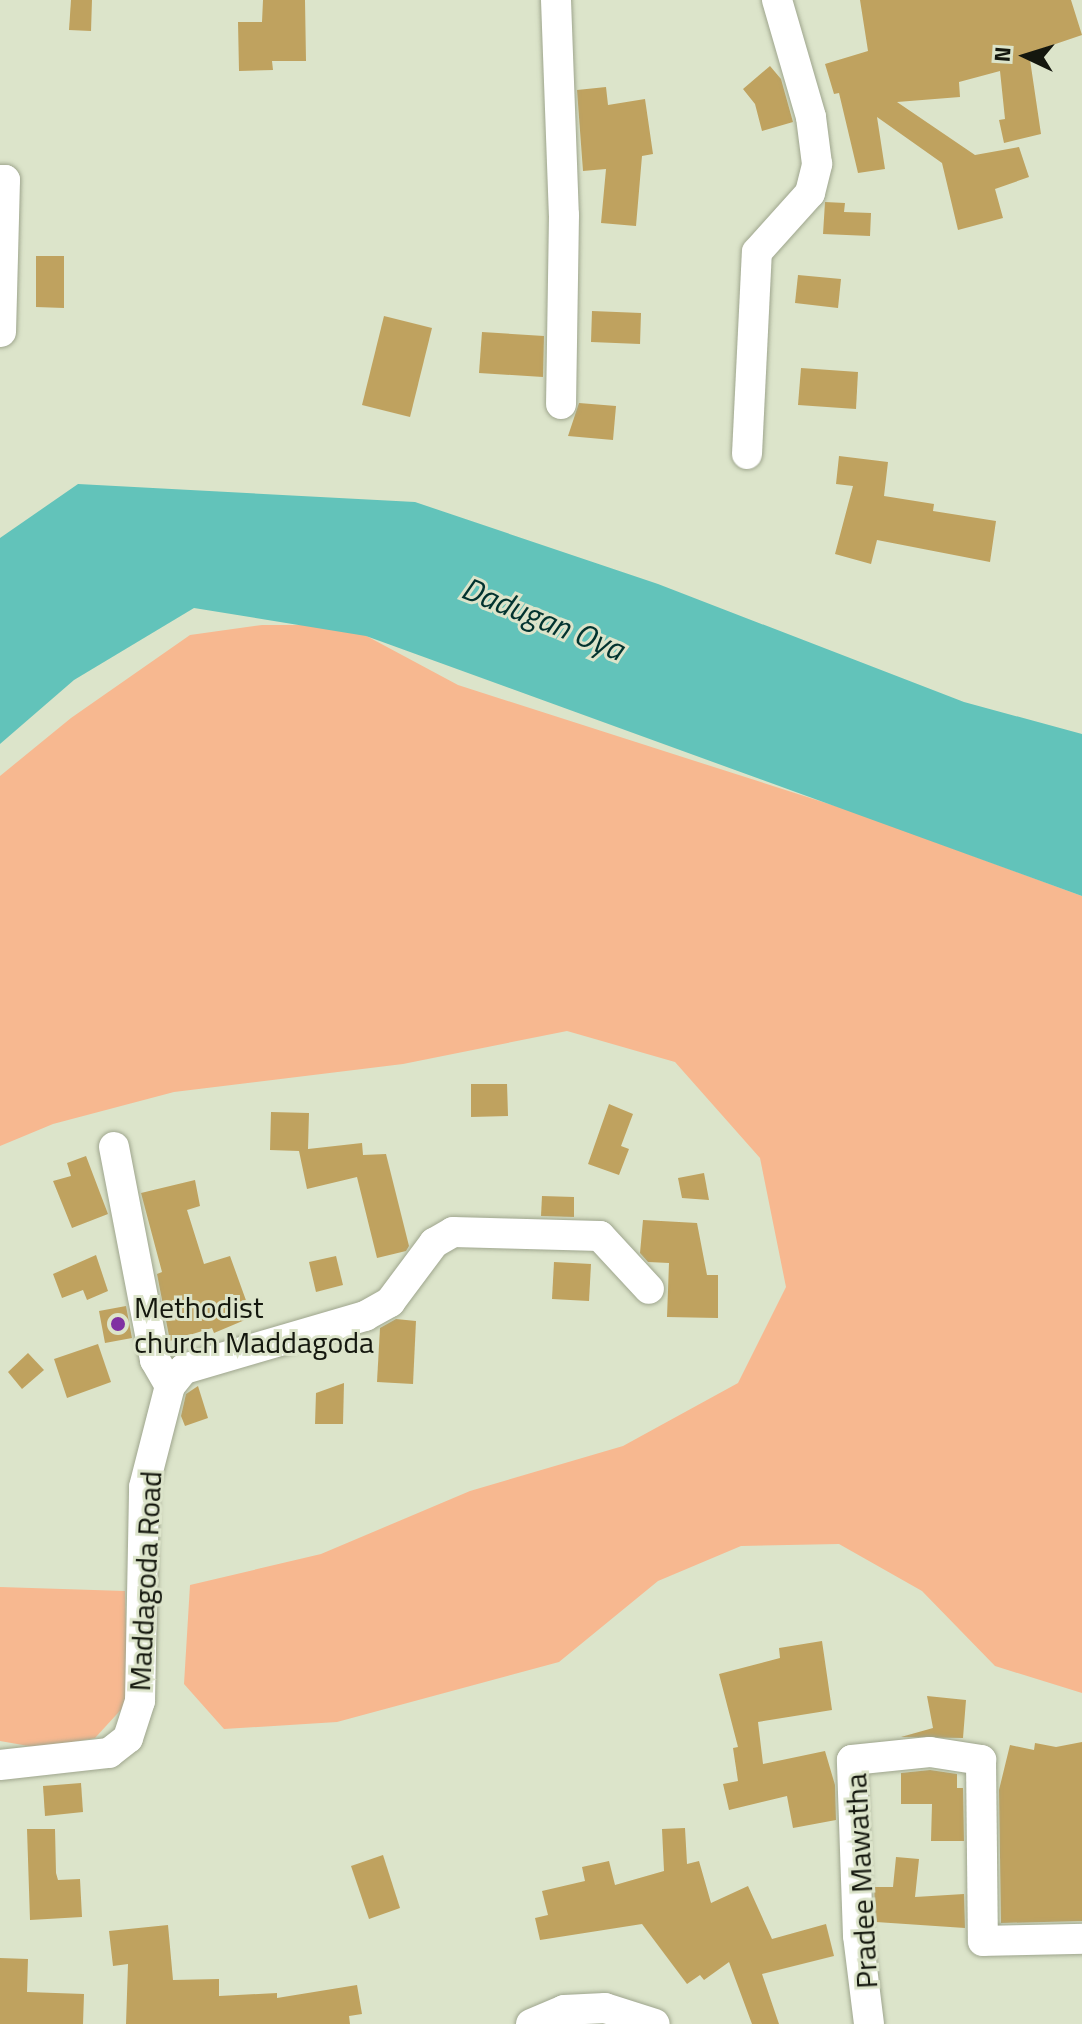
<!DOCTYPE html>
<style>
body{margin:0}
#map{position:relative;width:1082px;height:2024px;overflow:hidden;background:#dce4ca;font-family:"Titillium Web",sans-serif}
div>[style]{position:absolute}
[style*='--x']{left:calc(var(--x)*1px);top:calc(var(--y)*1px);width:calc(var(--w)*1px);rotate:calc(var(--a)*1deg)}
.green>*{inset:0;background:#f7b890}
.water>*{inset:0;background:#62c3ba}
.building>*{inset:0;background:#bfa25f}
.roads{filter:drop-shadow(0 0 2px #9ea58d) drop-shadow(0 0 2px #9ea58d)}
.minor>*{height:30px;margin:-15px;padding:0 15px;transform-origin:15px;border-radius:15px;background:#fff}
.dots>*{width:22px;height:22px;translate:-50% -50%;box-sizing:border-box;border:4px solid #dce4ca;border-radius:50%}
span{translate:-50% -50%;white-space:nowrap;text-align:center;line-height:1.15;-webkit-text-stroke:6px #dce4ca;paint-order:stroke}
.poi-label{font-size:30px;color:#14170e}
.left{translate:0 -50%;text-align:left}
.street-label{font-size:30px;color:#14170e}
.water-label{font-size:32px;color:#02332f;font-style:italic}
.north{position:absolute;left:986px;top:16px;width:80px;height:80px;-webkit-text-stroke:6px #dce4ca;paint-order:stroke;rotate:274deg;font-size:22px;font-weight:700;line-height:32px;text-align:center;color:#14170e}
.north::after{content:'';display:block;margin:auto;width:28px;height:36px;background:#14170e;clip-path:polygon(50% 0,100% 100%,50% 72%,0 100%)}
</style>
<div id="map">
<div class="green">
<div style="clip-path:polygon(262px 625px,346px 625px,458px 685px,851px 811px,1082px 896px,1082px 1693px,995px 1666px,922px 1591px,839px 1544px,741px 1546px,658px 1581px,559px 1662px,337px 1722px,224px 1729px,184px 1684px,190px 1585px,321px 1554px,470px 1491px,623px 1446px,738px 1383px,786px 1287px,760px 1158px,675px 1062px,567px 1031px,403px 1064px,174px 1092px,53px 1124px,0 1146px,0 776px,71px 718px,190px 635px)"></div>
<div style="clip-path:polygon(0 1587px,125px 1591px,128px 1702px,95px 1738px,40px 1748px,0 1741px)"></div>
</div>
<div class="water">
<div style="clip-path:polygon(78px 484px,415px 502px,658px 584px,964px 702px,1082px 734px,1082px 896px,366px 636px,194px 608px,74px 680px,0 744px,0 538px)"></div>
</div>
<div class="building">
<div style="clip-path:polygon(71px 0,92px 0,91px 31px,69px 30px)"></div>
<div style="clip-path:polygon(263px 0,305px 0,306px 61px,272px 61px,273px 70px,239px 71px,238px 22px,262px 22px)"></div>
<div style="clip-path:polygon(860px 0,1071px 0,1082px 35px,1029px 53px,1041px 134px,1004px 143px,999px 120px,1005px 119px,1000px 71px,959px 82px,960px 97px,897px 102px,975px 155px,1019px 147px,1029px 177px,995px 189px,1003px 218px,958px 230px,942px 163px,877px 117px,885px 169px,858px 173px,839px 93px,834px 94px,825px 64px,868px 51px)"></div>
<div style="clip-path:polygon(770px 66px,781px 79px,793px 122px,762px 131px,755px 104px,743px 89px)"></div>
<div style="clip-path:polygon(606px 87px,608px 105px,645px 99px,653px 154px,642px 156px,636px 226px,601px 223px,606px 169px,583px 171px,577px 90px)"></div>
<div style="clip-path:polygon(825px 202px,845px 203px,844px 212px,871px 213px,870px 236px,823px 234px)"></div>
<div style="clip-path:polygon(36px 256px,64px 256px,64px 308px,36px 307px)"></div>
<div style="clip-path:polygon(798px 275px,841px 279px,838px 308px,795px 303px)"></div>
<div style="clip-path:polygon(592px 311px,641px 313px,640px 344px,591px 342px)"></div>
<div style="clip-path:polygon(384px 316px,432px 328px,410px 417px,362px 405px)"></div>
<div style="clip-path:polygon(482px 332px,544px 336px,543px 377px,479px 373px)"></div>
<div style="clip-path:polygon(801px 368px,858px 372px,856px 409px,798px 405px)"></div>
<div style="clip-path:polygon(579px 403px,616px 406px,613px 440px,568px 436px)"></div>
<div style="clip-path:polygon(839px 456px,888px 462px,884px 496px,934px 504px,933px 511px,996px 521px,990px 562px,877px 540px,871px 564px,835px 554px,853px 486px,836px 484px)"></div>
<div style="clip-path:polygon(471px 1084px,507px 1084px,508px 1116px,471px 1117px)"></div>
<div style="clip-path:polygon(609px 1104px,633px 1114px,621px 1146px,629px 1149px,619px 1175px,588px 1164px)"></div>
<div style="clip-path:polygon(271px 1112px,309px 1113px,308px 1149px,362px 1143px,363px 1155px,386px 1154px,409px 1246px,406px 1251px,377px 1258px,357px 1177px,307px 1189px,299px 1151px,270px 1150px)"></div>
<div style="clip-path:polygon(86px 1156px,108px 1214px,72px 1228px,53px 1181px,71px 1176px,67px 1163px)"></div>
<div style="clip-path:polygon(704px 1173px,709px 1200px,682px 1198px,678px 1178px)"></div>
<div style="clip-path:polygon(195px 1180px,200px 1206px,187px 1210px,204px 1264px,230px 1256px,252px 1317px,214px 1333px,212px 1328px,170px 1341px,157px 1274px,162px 1272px,141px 1193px)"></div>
<div style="clip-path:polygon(542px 1196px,574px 1197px,574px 1217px,541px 1216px)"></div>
<div style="clip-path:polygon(643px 1220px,697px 1223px,707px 1275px,718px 1275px,718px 1318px,667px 1317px,669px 1263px,648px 1262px,640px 1253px)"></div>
<div style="clip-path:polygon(96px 1255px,108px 1291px,87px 1300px,83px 1290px,62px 1298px,53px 1274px)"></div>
<div style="clip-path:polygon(336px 1256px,343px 1285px,316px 1292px,309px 1262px)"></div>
<div style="clip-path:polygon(554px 1262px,591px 1264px,589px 1301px,552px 1299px)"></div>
<div style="clip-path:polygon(126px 1306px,132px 1338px,105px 1343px,99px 1311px)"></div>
<div style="clip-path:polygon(396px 1319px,416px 1321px,413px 1384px,377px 1382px,380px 1328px)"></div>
<div style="clip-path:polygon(98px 1344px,111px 1382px,67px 1398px,54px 1359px)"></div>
<div style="clip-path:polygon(28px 1353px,44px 1370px,22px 1389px,8px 1372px)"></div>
<div style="clip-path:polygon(344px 1383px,343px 1424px,315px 1424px,316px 1393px)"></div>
<div style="clip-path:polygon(198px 1386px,208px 1418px,185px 1426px,181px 1416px,186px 1394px)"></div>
<div style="clip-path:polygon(822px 1641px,832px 1710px,758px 1722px,763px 1764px,825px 1751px,835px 1785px,836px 1820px,793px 1828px,787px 1796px,729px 1810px,723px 1784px,738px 1781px,733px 1748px,738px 1747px,719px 1674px,780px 1658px,779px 1648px)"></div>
<div style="clip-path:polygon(927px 1696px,966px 1700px,963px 1738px,901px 1737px,933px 1728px)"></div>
<div style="clip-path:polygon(1082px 1742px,1082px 1921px,1001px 1923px,999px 1790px,1010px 1745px,1034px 1750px,1035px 1743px,1056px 1747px)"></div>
<div style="clip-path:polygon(930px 1770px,957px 1774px,957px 1788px,963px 1788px,964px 1841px,931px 1841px,932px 1804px,901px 1804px,901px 1773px)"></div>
<div style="clip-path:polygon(81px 1783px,83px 1812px,45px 1816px,43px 1786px)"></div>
<div style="clip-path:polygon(685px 1828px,687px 1864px,699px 1861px,711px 1903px,748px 1886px,772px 1939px,826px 1924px,834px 1956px,762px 1974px,779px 2024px,752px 2024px,729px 1962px,704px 1980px,700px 1975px,687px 1984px,642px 1924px,540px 1940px,535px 1918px,548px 1915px,542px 1891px,585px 1881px,582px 1867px,609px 1861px,615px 1885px,664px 1871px,662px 1829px)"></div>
<div style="clip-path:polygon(27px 1829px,55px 1829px,56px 1873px,58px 1880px,80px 1879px,82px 1917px,30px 1920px)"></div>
<div style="clip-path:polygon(383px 1855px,400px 1908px,369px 1919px,351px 1866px)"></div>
<div style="clip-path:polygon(896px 1857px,919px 1859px,915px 1897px,964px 1894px,965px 1928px,876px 1922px,874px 1887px,893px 1887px)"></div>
<div style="clip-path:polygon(168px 1925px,173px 1980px,219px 1979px,219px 1996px,277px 1993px,277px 1998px,357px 1985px,362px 2014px,349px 2016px,350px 2024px,126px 2024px,128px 1964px,113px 1966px,109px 1931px)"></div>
<div style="clip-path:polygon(0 1958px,28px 1959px,27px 1992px,84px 1994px,83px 2024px,0 2024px)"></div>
</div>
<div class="roads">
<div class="minor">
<div style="--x:556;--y:0;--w:215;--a:87.9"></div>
<div style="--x:564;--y:215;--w:189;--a:90.9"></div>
<div style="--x:0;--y:180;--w:5;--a:0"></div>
<div style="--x:5;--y:180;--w:152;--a:91.5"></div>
<div style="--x:747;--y:454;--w:202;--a:-87.2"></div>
<div style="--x:757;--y:252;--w:79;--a:-48.1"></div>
<div style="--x:810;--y:193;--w:30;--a:-76"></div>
<div style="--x:817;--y:164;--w:47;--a:-97.3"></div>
<div style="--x:811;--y:117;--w:122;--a:-106.2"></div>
<div style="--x:114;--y:1147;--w:217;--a:79.1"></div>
<div style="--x:155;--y:1360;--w:30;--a:60"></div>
<div style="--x:0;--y:1765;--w:110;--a:-6.3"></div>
<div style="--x:109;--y:1753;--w:24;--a:-38"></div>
<div style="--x:128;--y:1738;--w:39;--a:-72"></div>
<div style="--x:140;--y:1701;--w:214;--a:-88.9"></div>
<div style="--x:144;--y:1487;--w:104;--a:-75.6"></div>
<div style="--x:170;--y:1386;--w:22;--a:-51"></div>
<div style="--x:184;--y:1369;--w:189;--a:-16.3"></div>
<div style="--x:365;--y:1316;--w:29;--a:-29"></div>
<div style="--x:390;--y:1302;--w:74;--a:-53.3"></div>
<div style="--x:434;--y:1243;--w:22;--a:-30"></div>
<div style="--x:453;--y:1232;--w:147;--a:1.6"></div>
<div style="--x:600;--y:1236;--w:72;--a:47.2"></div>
<div style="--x:531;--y:2024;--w:36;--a:-23"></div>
<div style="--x:564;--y:2010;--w:41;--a:-2.8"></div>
<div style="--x:605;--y:2008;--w:52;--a:17.7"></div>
<div style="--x:869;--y:2024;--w:89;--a:-97.1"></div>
<div style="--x:858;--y:1936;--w:176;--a:-92"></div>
<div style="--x:852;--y:1760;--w:78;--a:-5.9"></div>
<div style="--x:930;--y:1752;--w:52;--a:8.9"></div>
<div style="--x:981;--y:1760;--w:181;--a:89.4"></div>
<div style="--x:983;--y:1941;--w:99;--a:-1.2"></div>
</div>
</div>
<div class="dots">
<div style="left:118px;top:1324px;background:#8031a2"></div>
</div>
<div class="poi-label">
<span class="left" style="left:134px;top:1324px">Methodist<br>church Maddagoda</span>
</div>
<div class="street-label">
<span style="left:145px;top:1581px;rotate:-87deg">Maddagoda Road</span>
<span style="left:861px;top:1881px;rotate:-93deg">Pradee Mawatha</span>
</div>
<div class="water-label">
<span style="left:543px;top:618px;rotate:22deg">Dadugan Oya</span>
</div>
<div class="north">N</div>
</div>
